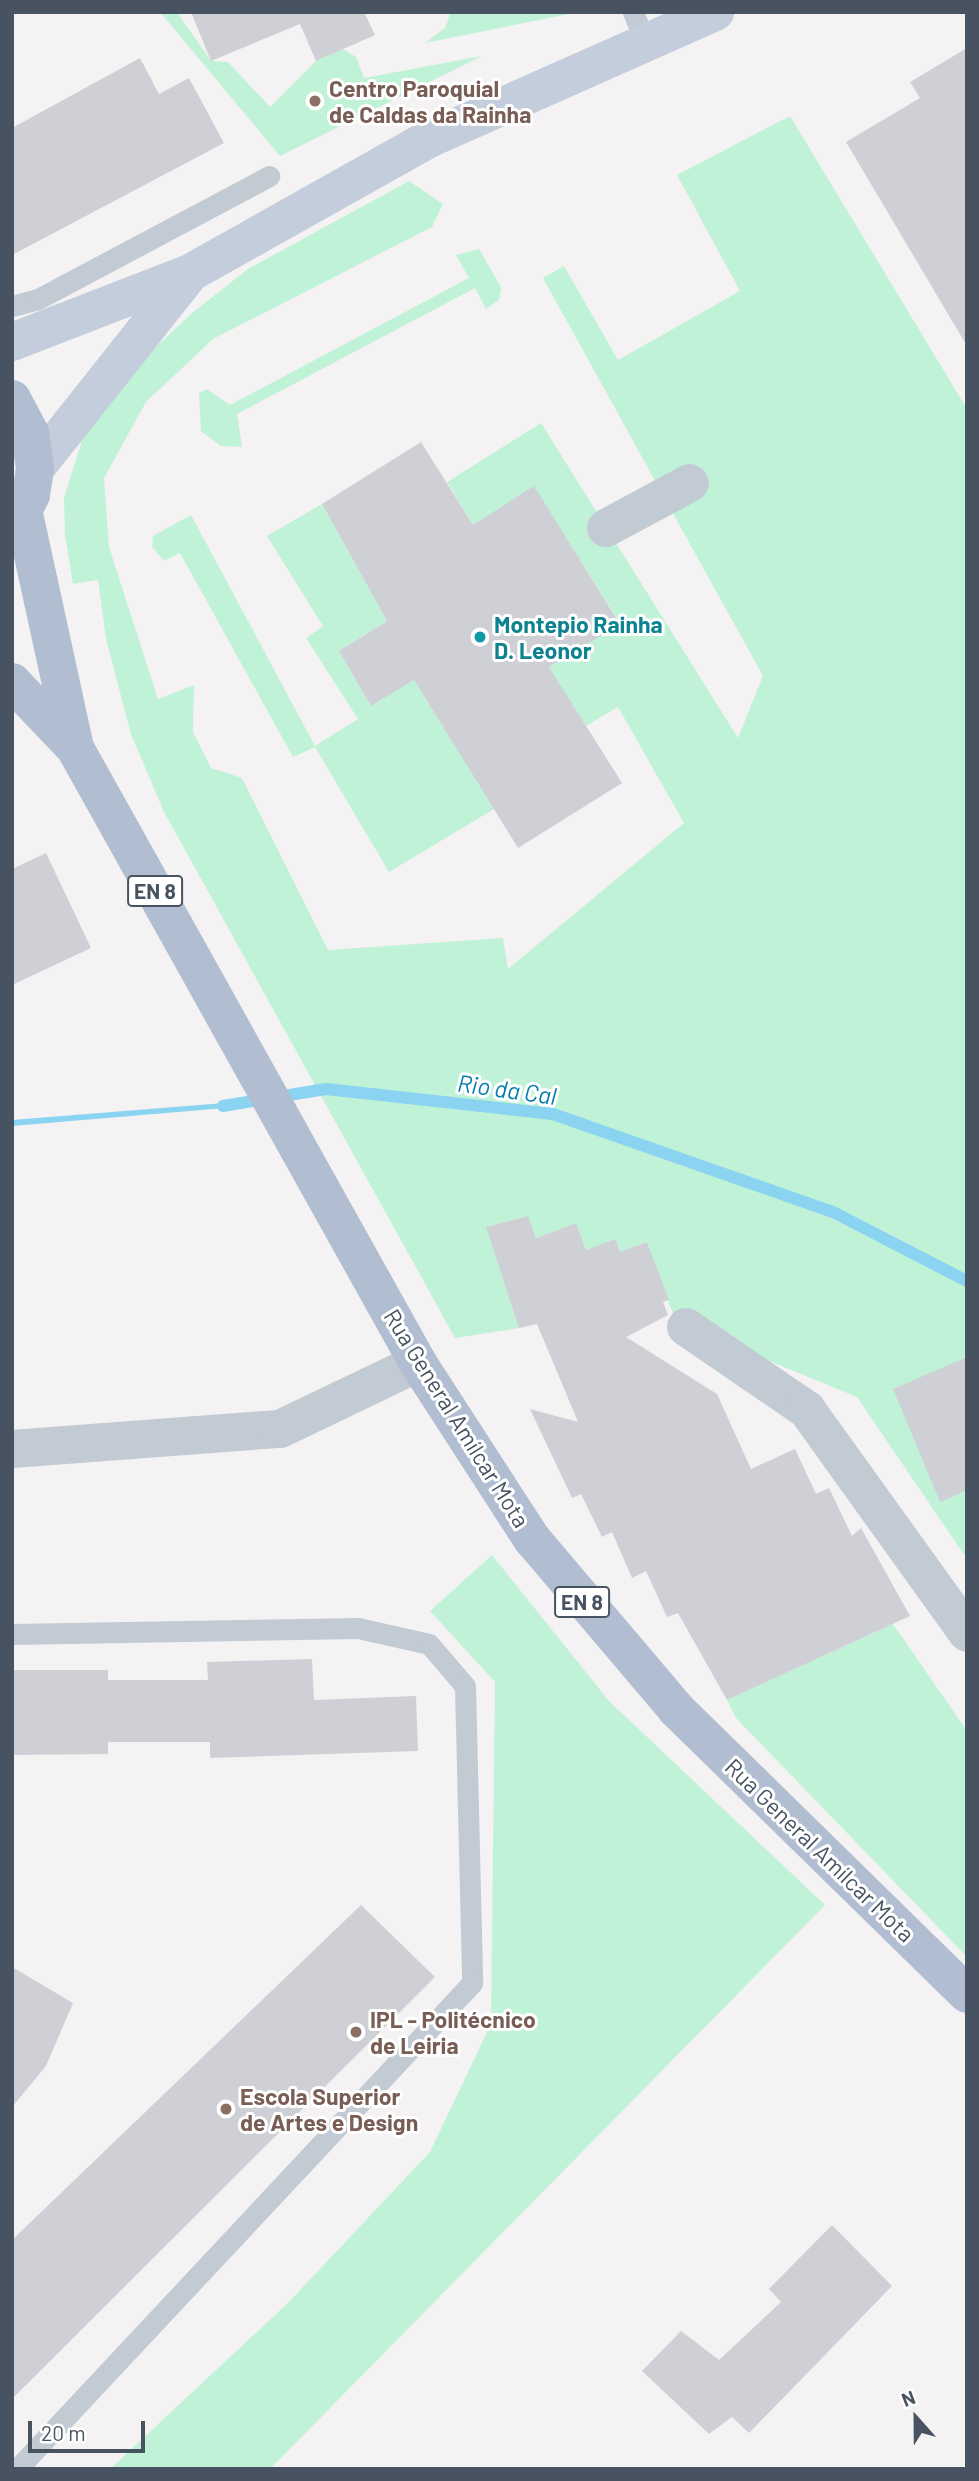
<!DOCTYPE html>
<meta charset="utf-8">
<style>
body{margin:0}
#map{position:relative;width:979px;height:2481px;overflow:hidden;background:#f4f2f2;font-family:Barlow,sans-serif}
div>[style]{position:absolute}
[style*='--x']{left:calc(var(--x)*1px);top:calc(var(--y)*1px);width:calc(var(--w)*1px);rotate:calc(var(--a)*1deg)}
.green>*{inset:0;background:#c0f2d7}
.water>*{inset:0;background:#8bd4f1}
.stream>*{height:12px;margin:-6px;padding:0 6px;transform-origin:6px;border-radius:6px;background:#8bd4f1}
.building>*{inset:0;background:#ced0d6}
.lane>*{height:21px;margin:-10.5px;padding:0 10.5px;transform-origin:10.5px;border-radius:10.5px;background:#c2cbd4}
.street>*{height:38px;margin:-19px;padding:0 19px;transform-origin:19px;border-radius:19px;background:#c2cbd4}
.secondary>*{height:38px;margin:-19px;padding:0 19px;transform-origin:19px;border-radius:19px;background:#c4cddb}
.primary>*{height:38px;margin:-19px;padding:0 19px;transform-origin:19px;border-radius:19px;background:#b1bed1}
.dots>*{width:19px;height:19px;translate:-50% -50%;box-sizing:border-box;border:4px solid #fff;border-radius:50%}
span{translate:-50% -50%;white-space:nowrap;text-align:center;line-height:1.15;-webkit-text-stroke:6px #fff;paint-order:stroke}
.shield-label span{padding:2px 5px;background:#fff;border:2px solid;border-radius:5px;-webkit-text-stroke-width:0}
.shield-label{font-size:21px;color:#485361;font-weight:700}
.education-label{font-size:23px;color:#785e54;font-weight:700}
.left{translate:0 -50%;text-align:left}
.culture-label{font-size:23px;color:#0d838f;font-weight:700}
.street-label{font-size:23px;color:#485361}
.water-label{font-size:24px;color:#067daf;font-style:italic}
.frame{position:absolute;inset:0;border:14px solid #485361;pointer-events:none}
.north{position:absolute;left:881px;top:2383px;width:70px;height:70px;-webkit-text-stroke:5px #fff;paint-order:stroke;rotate:339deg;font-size:19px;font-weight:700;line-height:28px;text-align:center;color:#485361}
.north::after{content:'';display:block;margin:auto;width:24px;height:32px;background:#485361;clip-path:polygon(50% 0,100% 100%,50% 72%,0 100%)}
.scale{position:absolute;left:28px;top:2421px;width:117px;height:32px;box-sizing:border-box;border:4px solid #485361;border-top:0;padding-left:9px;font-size:21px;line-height:24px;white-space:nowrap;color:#485361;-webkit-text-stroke:5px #fff;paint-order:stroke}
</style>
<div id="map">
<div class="green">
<div style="clip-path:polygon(160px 12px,177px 12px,211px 61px,228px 62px,270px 107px,316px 61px,343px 49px,356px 57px,364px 78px,482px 56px,280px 156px)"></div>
<div style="clip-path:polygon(451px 12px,579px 12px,425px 43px,445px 28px)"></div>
<div style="clip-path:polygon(790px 116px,967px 409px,967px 1559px,857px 1397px,686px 1327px,679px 1330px,647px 1242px,620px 1252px,615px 1240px,586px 1250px,576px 1224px,536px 1238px,527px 1216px,487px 1227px,519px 1328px,455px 1338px,164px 812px,131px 734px,106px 639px,98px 580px,73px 584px,65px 535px,64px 498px,84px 434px,123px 378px,192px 313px,248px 269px,409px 181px,443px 204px,432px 227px,213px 339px,146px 402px,104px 478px,109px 547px,158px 699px,194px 685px,193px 732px,211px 768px,242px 778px,328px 950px,503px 938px,508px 969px,684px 823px,618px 707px,586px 726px,549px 667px,620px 623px,534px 487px,473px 525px,447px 482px,541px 423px,738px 738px,763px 676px,543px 278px,564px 266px,618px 360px,740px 291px,677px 175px)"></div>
<div style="clip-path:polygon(479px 249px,501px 287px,499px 300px,486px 309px,475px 288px,237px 414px,242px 447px,221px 446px,201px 431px,199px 393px,207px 389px,230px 405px,469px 278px,456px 255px)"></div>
<div style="clip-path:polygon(322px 504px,387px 621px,339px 651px,371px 706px,414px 680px,494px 809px,389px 872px,315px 747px,293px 757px,180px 553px,164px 561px,152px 547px,153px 536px,191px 515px,315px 746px,358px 719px,306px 638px,323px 626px,267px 536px)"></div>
<div style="clip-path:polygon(492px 1555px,609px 1701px,825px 1905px,270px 2469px,110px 2469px,288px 2303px,430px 2152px,491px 2024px,495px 1682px,430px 1611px)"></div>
<div style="clip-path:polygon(893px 1624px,967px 1731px,967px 1957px,736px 1718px,727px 1700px)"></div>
</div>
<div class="water">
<div style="clip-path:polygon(237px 1102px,237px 1107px,12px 1126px,12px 1120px)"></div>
</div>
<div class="stream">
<div style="--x:223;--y:1106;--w:104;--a:-9.4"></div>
<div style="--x:326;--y:1089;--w:228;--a:6.3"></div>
<div style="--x:553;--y:1114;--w:299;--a:19.3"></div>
<div style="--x:835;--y:1213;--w:148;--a:27.3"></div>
</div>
<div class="building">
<div style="clip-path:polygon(191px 12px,364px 12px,375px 35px,316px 61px,300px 24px,211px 61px)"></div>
<div style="clip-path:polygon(967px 48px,967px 346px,846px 142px,920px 98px,910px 82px)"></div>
<div style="clip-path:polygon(140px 58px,159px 94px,189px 78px,224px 143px,12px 255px,12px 128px)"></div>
<div style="clip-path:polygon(421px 442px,473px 525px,534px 486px,620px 624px,549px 667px,622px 783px,518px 848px,414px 680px,371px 706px,339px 651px,387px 621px,322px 504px)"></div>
<div style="clip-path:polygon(46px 853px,91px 948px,12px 985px,12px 869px)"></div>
<div style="clip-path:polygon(528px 1216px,536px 1238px,576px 1223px,586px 1250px,615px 1239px,620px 1252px,647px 1242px,669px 1300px,663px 1302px,668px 1315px,626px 1337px,717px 1394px,751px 1469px,795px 1449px,816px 1494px,829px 1488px,852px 1536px,861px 1528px,910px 1616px,727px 1700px,678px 1613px,667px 1617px,646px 1571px,632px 1578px,612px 1532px,602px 1537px,581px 1494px,572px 1498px,530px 1409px,578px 1422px,537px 1324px,519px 1328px,486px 1227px)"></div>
<div style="clip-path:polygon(967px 1357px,967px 1490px,940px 1502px,893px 1389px)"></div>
<div style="clip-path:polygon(312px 1659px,314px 1700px,416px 1696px,418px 1751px,210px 1758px,210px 1742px,108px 1742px,108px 1754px,12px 1755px,12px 1670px,108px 1670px,108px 1680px,208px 1680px,207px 1662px)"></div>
<div style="clip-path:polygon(361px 1905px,435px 1977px,12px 2399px,12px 2240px)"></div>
<div style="clip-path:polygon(12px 1967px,73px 2003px,46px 2066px,12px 2107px)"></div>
<div style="clip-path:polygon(832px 2225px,892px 2286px,749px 2433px,732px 2417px,709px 2434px,642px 2371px,681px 2331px,719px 2360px,781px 2302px,769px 2289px)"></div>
</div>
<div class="lane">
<div style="--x:633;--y:12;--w:31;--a:68"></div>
<div style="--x:12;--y:306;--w:27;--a:-15"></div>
<div style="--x:38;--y:299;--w:262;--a:-28"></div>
<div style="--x:12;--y:1634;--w:346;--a:-1"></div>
<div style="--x:358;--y:1628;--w:73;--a:12.7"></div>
<div style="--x:429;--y:1644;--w:55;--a:49.4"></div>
<div style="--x:465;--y:1686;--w:297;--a:88.6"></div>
<div style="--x:472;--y:1983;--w:666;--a:133.11"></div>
</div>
<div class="street">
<div style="--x:606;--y:528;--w:95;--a:-28.2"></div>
<div style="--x:686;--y:1327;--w:147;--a:34.4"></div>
<div style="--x:807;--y:1410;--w:274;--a:54.3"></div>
<div style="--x:12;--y:1449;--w:269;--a:-4.3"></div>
<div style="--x:280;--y:1429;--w:153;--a:-25.6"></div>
</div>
<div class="secondary">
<div style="--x:12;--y:342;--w:191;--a:-21.2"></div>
<div style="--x:190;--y:273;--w:276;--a:-29.3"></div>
<div style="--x:431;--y:138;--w:311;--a:-23.9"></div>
<div style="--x:35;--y:469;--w:245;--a:-51.6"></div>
</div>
<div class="primary">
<div style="--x:12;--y:399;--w:38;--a:62"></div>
<div style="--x:30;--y:433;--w:36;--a:82"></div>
<div style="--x:35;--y:469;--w:26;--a:99"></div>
<div style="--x:31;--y:495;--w:41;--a:117.8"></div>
<div style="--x:24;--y:514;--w:239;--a:77.7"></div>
<div style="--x:12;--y:682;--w:91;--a:46.3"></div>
<div style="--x:75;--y:748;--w:704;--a:60.85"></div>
<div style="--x:418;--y:1363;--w:210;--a:57.1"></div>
<div style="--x:532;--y:1539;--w:223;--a:49.7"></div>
<div style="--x:676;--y:1709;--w:407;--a:44.4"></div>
</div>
<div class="dots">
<div style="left:315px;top:101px;background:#8d6e63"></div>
<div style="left:480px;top:637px;background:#0f9aa8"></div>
<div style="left:356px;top:2032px;background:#8d6e63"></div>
<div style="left:226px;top:2109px;background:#8d6e63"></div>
</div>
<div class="shield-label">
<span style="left:155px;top:891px">EN 8</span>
<span style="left:582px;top:1602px">EN 8</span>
</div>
<div class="education-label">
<span class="left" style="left:329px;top:101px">Centro Paroquial<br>de Caldas da Rainha</span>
<span class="left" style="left:370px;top:2032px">IPL - Politécnico<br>de Leiria</span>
<span class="left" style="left:240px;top:2109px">Escola Superior<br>de Artes e Design</span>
</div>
<div class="culture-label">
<span class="left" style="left:494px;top:637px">Montepio Rainha<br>D. Leonor</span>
</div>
<div class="street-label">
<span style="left:457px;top:1418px;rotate:58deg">Rua General Amílcar Mota</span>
<span style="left:820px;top:1850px;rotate:44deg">Rua General Amílcar Mota</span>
</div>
<div class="water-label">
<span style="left:507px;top:1089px;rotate:8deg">Rio da Cal</span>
</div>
<div class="frame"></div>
<div class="north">N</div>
<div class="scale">20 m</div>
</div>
